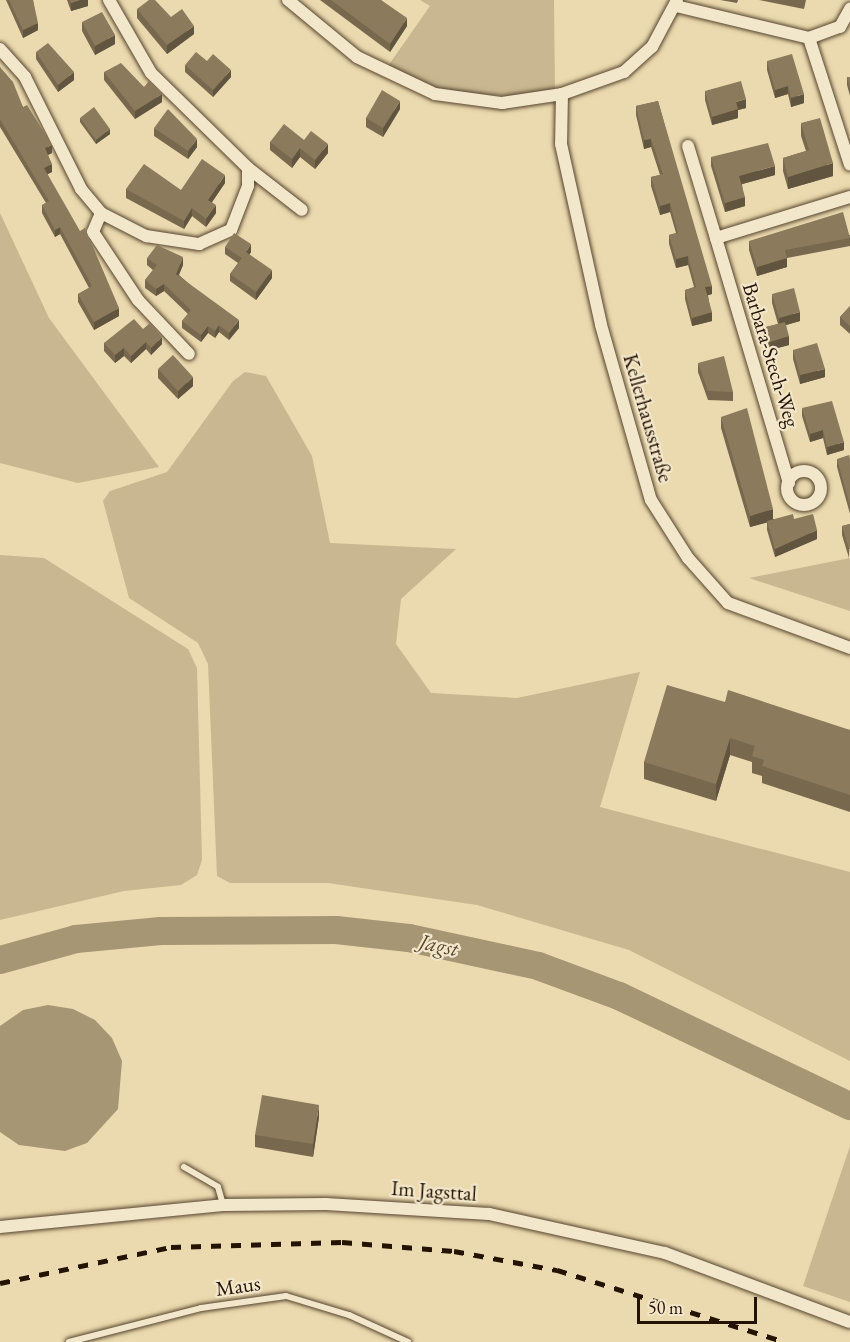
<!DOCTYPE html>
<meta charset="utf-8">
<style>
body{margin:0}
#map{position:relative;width:850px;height:1342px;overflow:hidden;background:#ebd9af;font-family:"EB Garamond",serif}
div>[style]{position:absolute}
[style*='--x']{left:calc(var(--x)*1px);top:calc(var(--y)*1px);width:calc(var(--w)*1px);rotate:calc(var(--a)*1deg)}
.green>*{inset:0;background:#c9b791}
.water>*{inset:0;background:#a79674}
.river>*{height:28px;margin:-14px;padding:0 14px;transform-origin:14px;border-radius:14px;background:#a79674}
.roads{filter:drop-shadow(0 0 2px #55442c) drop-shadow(0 0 2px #55442c)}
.lane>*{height:6px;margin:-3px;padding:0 3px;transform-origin:3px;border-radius:3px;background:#f2e6cb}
.street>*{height:12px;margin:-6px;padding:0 6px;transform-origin:6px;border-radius:6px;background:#f2e6cb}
.street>.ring{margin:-6px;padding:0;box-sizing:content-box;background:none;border:12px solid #f2e6cb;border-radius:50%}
.rail>*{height:4.5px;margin-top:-2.25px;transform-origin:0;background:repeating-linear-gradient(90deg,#231300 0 10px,transparent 0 20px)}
.wall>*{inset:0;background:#78694e}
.shaded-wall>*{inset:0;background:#615540}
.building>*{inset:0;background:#8b7a5b}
span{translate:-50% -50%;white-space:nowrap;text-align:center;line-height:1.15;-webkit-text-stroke:4.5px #f2e6cb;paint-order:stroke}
.street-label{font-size:21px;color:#231300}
.water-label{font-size:22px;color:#58472e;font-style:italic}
.scale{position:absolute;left:637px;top:1297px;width:120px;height:27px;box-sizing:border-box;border:3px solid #231300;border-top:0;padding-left:8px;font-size:18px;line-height:21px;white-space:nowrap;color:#231300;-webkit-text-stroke:4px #f2e6cb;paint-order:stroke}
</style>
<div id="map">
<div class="green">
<div style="clip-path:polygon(420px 0,554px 0,555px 90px,506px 96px,470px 93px,438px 88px,388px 66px,430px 6px)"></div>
<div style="clip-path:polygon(0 213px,49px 318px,159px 467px,78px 483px,0 463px)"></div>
<div style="clip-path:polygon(245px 372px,266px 376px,312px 456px,330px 543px,456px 549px,401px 599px,396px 644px,431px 693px,517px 698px,640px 672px,600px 807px,850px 872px,850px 1061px,629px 950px,477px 905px,328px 883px,230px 883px,217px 876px,208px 664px,198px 643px,129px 598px,103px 501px,110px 491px,167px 472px,233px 381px)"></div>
<div style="clip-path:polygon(0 555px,44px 558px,188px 649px,197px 668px,202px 860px,197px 875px,181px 885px,124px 891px,0 920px)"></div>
<div style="clip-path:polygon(850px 558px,850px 611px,749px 578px)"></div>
<div style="clip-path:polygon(850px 1146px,850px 1302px,803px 1286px)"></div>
</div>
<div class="water">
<div style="clip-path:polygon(48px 1005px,73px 1009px,95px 1020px,112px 1038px,122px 1061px,118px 1109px,87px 1143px,65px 1151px,19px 1145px,0 1132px,0 1026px,23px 1010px)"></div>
</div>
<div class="river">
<div style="--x:0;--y:960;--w:79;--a:-15.4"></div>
<div style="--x:76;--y:939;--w:85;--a:-5.4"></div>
<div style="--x:161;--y:931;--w:175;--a:-0.3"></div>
<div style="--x:336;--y:930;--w:73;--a:6.3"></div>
<div style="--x:409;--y:938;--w:132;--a:12.2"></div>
<div style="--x:538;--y:966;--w:86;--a:20.3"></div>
<div style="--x:619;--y:996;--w:256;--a:25.5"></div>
</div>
<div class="roads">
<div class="lane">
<div style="--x:184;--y:1167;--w:39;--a:30"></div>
<div style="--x:218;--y:1187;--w:19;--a:74"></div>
<div style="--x:69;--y:1342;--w:136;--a:-14.4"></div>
<div style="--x:201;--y:1308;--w:86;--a:-8"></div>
<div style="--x:286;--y:1296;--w:66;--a:16.8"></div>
<div style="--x:349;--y:1315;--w:65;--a:24.6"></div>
</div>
<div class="street">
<div style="--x:109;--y:0;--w:84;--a:60.1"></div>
<div style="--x:151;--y:73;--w:136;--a:44.4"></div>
<div style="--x:248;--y:168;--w:68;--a:37.9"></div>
<div style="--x:288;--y:0;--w:89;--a:39.6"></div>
<div style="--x:357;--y:57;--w:86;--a:25.4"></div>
<div style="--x:435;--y:94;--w:68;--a:7.7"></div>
<div style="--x:502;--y:103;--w:61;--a:-8.5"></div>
<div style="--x:562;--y:94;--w:66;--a:-19.5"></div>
<div style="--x:624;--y:72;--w:38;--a:-42"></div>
<div style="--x:652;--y:47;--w:53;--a:-62"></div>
<div style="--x:676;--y:6;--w:137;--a:13.5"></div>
<div style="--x:809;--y:38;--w:33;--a:-20"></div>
<div style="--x:840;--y:27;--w:21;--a:-61"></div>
<div style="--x:809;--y:38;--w:133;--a:72.1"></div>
<div style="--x:0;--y:49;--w:38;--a:48"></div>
<div style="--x:25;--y:77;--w:125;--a:63.4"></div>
<div style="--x:81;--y:189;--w:31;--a:50"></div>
<div style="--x:101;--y:213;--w:51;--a:27.1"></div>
<div style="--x:146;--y:236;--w:54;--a:8.6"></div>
<div style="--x:199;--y:244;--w:35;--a:-24"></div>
<div style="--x:231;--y:230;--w:47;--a:-68.9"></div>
<div style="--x:248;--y:186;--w:18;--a:-90"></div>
<div style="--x:562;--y:94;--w:50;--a:91.1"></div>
<div style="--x:561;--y:144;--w:185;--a:77.5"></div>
<div style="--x:601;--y:325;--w:182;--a:74.1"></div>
<div style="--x:651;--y:500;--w:69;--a:57.5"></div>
<div style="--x:688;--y:558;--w:60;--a:48.4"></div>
<div style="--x:728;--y:603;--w:130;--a:20.2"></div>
<div style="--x:688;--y:146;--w:96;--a:73.1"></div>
<div style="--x:101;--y:213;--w:21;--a:113"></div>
<div style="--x:93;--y:232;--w:82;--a:56.5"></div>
<div style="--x:138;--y:300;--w:74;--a:46.6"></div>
<div class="ring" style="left:787px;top:471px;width:22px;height:22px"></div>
<div style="--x:789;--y:483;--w:256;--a:-106.6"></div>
<div style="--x:716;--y:238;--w:140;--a:-17"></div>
<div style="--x:0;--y:1227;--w:224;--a:-5.6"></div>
<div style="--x:223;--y:1205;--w:103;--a:-0.6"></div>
<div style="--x:326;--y:1204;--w:163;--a:3.5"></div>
<div style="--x:489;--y:1214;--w:180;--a:12.5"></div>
<div style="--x:665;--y:1253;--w:197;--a:20.5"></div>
</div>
</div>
<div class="rail">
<div style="--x:0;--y:1283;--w:175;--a:-11.9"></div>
<div style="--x:171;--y:1247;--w:171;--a:-1.7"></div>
<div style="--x:342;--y:1242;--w:112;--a:4.6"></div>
<div style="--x:454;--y:1251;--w:105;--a:10.5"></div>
<div style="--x:557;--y:1270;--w:239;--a:17.5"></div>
</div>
<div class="wall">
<div style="clip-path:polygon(6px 0,33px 0,38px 30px,23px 38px)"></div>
<div style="clip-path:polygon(67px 0,88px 0,88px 6px,71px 11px)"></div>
<div style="clip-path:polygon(320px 0,381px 0,407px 26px,390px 52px)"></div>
<div style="clip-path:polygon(720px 0,738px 0,737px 3px)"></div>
<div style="clip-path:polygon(759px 0,806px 0,804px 9px)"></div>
<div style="clip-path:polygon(137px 9px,194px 34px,167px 54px,137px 18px)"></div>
<div style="clip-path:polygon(82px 22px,115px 44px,95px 55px,82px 31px)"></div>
<div style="clip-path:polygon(36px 52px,74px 80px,58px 92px,36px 59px)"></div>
<div style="clip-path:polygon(767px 61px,804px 103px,791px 107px,788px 94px,775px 98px,767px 70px)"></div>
<div style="clip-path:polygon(185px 65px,231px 77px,213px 97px,185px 72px)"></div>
<div style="clip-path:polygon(0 67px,23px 107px,52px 153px,48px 155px,52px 172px,47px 174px,119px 316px,94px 330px,78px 302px,78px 294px,89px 288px,60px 234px,55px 237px,42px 213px,42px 205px,46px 203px,0 127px)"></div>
<div style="clip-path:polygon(104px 72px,144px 87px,162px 102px,135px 119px,104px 80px)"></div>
<div style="clip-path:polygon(847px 77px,850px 77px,850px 96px,847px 85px)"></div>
<div style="clip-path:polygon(705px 91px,746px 108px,738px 110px,738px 118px,712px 125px,705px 100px)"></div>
<div style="clip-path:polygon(658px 101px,712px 294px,708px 295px,712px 321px,692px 326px,685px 299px,685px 290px,694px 287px,688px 265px,676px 268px,669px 244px,669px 235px,676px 233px,670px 212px,660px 215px,651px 186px,651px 177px,660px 175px,651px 147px,644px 149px,636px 115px,636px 106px)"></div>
<div style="clip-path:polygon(400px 109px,383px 137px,366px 127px,366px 118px)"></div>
<div style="clip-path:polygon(80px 118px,110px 134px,96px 144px,80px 122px)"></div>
<div style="clip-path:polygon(801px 123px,833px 176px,788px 189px,783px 171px,783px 158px,806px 151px,801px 136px)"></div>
<div style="clip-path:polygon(154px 128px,197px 147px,188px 159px,154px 136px)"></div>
<div style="clip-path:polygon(304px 140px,328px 153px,315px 169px,300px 157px,292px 168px,270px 150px,270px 142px)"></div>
<div style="clip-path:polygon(711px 157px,775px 175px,742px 184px,745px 206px,725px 212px,711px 166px)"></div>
<div style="clip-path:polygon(225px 183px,212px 202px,216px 213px,206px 227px,192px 216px,184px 229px,126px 198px,126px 189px,181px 190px)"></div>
<div style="clip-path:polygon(850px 235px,850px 246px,787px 258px,787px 267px,757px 276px,749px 250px,749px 241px)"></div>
<div style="clip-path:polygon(225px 247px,251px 252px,249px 255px,272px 278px,256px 300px,230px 281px,230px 274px,238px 263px,225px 254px)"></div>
<div style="clip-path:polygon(147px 258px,183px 265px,179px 275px,239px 328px,229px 340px,219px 332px,215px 338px,208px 333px,201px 342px,182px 328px,182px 321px,188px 314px,164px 291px,156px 296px,145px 288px,145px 280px,153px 270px,147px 265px)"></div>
<div style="clip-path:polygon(772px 294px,800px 321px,786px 325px,789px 345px,770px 350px,766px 336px,766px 327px,778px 324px,772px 303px)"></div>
<div style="clip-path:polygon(850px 306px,850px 334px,840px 325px,840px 317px)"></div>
<div style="clip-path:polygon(143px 329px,162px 344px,151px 355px,146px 349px,131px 363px,124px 356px,115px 363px,104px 351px,104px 343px)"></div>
<div style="clip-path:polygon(793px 350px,825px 377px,800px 384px,793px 359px)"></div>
<div style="clip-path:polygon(698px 363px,733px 392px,733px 401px,708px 400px,698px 372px)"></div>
<div style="clip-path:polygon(158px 369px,193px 386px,178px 399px,158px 378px)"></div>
<div style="clip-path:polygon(802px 408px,844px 450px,827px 455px,823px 438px,810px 442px,802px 416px)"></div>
<div style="clip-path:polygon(721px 417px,773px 519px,794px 519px,817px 539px,775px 557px,767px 530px,767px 522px,750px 527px,721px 428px)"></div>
<div style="clip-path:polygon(837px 459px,850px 459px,850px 514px,837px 467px)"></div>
<div style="clip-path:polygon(850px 524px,849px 558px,842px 535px,842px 526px)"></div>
<div style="clip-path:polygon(725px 702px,850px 730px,850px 812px,762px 783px,762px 776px,752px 773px,752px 762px,730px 755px,716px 801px,644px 779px,644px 762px)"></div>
<div style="clip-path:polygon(319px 1117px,313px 1157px,255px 1147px,255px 1135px)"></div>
</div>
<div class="shaded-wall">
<div style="clip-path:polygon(80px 0,88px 0,88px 6px,71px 11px,71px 3px)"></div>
<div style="clip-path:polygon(407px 18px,407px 26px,390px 52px,390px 44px)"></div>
<div style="clip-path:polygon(38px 23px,38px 30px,23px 38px,23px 30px)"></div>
<div style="clip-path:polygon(194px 26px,194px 34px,167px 54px,167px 45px)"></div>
<div style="clip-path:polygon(115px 35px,115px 44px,95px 55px,95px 46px)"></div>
<div style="clip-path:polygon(231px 70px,231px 77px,213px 97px,213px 90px)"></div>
<div style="clip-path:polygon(74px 72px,74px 80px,58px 92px,58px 85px)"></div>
<div style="clip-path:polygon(788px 86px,788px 94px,775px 98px,775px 90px)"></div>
<div style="clip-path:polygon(162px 94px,162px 102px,135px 119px,135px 111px)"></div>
<div style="clip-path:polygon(804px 94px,804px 103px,791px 107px,791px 98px)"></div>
<div style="clip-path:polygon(746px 99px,746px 108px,738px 110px,738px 118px,712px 125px,712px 117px,736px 102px)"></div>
<div style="clip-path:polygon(400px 101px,400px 109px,383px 137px,383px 128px)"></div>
<div style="clip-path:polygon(110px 129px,110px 134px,96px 144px,96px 140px)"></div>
<div style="clip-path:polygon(197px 139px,197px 147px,188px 159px,188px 151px)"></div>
<div style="clip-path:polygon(651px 139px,651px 147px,644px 149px,644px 140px)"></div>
<div style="clip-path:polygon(328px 144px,328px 153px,315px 169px,315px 160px)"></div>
<div style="clip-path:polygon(52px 145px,52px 153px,45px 156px,45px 148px)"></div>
<div style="clip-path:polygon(300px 148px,300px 157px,292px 168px,292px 159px)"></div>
<div style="clip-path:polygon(833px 163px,833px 176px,788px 189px,788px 177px)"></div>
<div style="clip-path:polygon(52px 164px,52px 172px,44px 176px,44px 168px)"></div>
<div style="clip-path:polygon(775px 166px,775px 175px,739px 185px,739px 176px)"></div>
<div style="clip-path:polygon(225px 175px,225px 183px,208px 208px,208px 200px)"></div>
<div style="clip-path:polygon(745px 197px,745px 206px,725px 212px,725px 203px)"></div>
<div style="clip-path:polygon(670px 203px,670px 212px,660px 215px,660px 206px)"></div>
<div style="clip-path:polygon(216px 205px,216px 213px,206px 227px,206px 219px)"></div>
<div style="clip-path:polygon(192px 208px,192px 216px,184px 229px,184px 221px)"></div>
<div style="clip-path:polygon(60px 227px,60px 234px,55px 237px,55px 230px)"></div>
<div style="clip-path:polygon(251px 244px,251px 252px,246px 260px,246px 252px)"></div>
<div style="clip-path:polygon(688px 256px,688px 265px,676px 268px,676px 259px)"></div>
<div style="clip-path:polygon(183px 257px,183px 265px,176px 281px,176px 274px)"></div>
<div style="clip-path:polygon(787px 258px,787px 267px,757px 276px,757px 267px)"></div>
<div style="clip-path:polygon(272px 270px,272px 278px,256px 300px,256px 292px)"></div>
<div style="clip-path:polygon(164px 284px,164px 291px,156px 296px,156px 289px)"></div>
<div style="clip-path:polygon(712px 286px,712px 294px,705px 296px,705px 287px)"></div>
<div style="clip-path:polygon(119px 308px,119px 316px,94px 330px,94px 322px)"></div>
<div style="clip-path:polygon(712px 312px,712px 321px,692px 326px,692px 318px)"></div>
<div style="clip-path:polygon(800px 312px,800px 321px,779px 327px,779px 318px)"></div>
<div style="clip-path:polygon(239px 320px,239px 328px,229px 340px,229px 333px)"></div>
<div style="clip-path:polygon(219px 325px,219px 332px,215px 338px,215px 331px)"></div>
<div style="clip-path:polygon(208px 326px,208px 333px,201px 342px,201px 335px)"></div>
<div style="clip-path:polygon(789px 336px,789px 345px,770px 350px,770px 342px)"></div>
<div style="clip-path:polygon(162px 337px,162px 344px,151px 355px,151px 348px)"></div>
<div style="clip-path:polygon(146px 342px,146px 349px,131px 363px,131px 356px)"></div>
<div style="clip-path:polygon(124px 348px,124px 356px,115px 363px,115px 355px)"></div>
<div style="clip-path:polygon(825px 369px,825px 377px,800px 384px,800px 375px)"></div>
<div style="clip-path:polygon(193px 377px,193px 386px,178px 399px,178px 391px)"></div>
<div style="clip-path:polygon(823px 430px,823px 438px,810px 442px,810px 434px)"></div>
<div style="clip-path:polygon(844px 442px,844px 450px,827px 455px,827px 447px)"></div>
<div style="clip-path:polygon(773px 509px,773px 521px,750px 527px,750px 516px)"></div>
<div style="clip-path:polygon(817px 530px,817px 539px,775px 557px,775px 549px)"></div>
<div style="clip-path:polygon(730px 738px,730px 755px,716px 801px,716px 784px)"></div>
<div style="clip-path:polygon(319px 1105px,319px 1117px,313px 1157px,313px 1144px)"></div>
</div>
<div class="building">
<div style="clip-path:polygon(9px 0,33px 0,38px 23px,23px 30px)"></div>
<div style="clip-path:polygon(70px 0,80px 0,71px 3px)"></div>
<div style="clip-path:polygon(149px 0,155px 0,171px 17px,182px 9px,194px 26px,167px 45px,137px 9px)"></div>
<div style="clip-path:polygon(331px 0,381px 0,407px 18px,390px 44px)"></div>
<div style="clip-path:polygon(102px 12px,115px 35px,95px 46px,82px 22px)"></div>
<div style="clip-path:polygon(48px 43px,74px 72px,58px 85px,36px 52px)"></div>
<div style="clip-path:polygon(196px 52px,207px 61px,213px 54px,231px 70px,213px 90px,185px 65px)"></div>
<div style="clip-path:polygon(792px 54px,804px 94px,791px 98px,788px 86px,775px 90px,767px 61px)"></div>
<div style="clip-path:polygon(121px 63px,144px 87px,149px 81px,162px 94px,135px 111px,104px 72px)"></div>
<div style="clip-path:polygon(0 67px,13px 82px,23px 107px,27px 105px,52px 145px,45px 148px,52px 164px,44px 168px,80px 231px,85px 228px,119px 308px,94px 322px,78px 294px,92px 286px,60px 227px,55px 230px,42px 205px,49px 201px,0 119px)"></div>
<div style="clip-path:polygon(847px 77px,850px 77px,850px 89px)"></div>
<div style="clip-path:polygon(741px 81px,746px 99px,736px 102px,738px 109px,712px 117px,705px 91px)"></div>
<div style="clip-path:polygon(382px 90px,400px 101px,383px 128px,366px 118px)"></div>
<div style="clip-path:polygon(658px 101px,712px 286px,705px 287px,712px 312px,692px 318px,685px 290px,696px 287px,688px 256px,676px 259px,669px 235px,678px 233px,670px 203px,660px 206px,651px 177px,663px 174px,651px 139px,644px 140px,636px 106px)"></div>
<div style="clip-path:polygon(94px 107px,110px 129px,96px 140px,80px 118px)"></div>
<div style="clip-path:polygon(168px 109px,197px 139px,188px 151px,154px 128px)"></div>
<div style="clip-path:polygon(820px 118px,833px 163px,788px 177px,783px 158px,809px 150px,801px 123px)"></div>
<div style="clip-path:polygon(284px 124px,304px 140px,311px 131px,328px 144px,315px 160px,300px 148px,292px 159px,270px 142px)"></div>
<div style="clip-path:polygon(768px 143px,775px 166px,739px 176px,745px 197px,725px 203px,711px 157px)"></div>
<div style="clip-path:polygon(202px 159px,225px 175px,208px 200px,216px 205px,206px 219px,192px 208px,184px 221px,126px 189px,144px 164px,181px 190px)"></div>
<div style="clip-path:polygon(843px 212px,850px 238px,785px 250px,787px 258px,757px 267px,749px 241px)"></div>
<div style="clip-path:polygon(234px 233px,251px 244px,246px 252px,272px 270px,256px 292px,230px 274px,242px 258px,225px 247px)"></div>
<div style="clip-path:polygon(157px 245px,183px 257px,176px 274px,239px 320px,229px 333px,219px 325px,215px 331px,208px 326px,201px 335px,182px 321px,191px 310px,164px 284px,156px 289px,145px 280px,157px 265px,147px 258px)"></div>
<div style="clip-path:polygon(794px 288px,800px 312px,779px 318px,772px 294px)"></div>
<div style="clip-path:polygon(850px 306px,850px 326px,840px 317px)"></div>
<div style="clip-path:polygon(134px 319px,143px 329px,150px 323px,162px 337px,151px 348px,146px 342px,131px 356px,124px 348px,115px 355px,104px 343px)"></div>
<div style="clip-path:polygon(785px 322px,789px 336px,770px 342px,766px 327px)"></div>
<div style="clip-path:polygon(817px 343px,825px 369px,800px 375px,793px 350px)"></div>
<div style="clip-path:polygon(173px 355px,193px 377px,178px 391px,158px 369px)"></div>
<div style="clip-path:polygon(724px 356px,733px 392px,708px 391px,698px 363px)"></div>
<div style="clip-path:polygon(832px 401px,844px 442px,827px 447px,823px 430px,810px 434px,802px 408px)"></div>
<div style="clip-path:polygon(747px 408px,773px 509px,750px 516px,721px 417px)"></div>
<div style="clip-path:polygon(849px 455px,850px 459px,850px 506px,837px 459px)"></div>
<div style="clip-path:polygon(793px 514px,794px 519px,813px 514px,817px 530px,775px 549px,767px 521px)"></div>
<div style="clip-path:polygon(850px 524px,850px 549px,849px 549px,842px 526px)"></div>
<div style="clip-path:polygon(667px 685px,725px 702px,728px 690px,850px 730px,850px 795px,762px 766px,764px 760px,752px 756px,755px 746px,730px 738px,716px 784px,644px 762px)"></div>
<div style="clip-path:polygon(262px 1095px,319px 1105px,313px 1144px,255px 1135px)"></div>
</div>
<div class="street-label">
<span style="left:771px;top:355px;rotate:73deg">Barbara-Stech-Weg</span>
<span style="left:648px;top:418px;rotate:74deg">Kellerhausstraße</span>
<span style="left:434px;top:1191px;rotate:4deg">Im Jagsttal</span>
<span style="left:238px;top:1286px;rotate:-8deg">Maus</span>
</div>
<div class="water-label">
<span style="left:439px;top:945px;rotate:12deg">Jagst</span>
</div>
<div class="scale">50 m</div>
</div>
